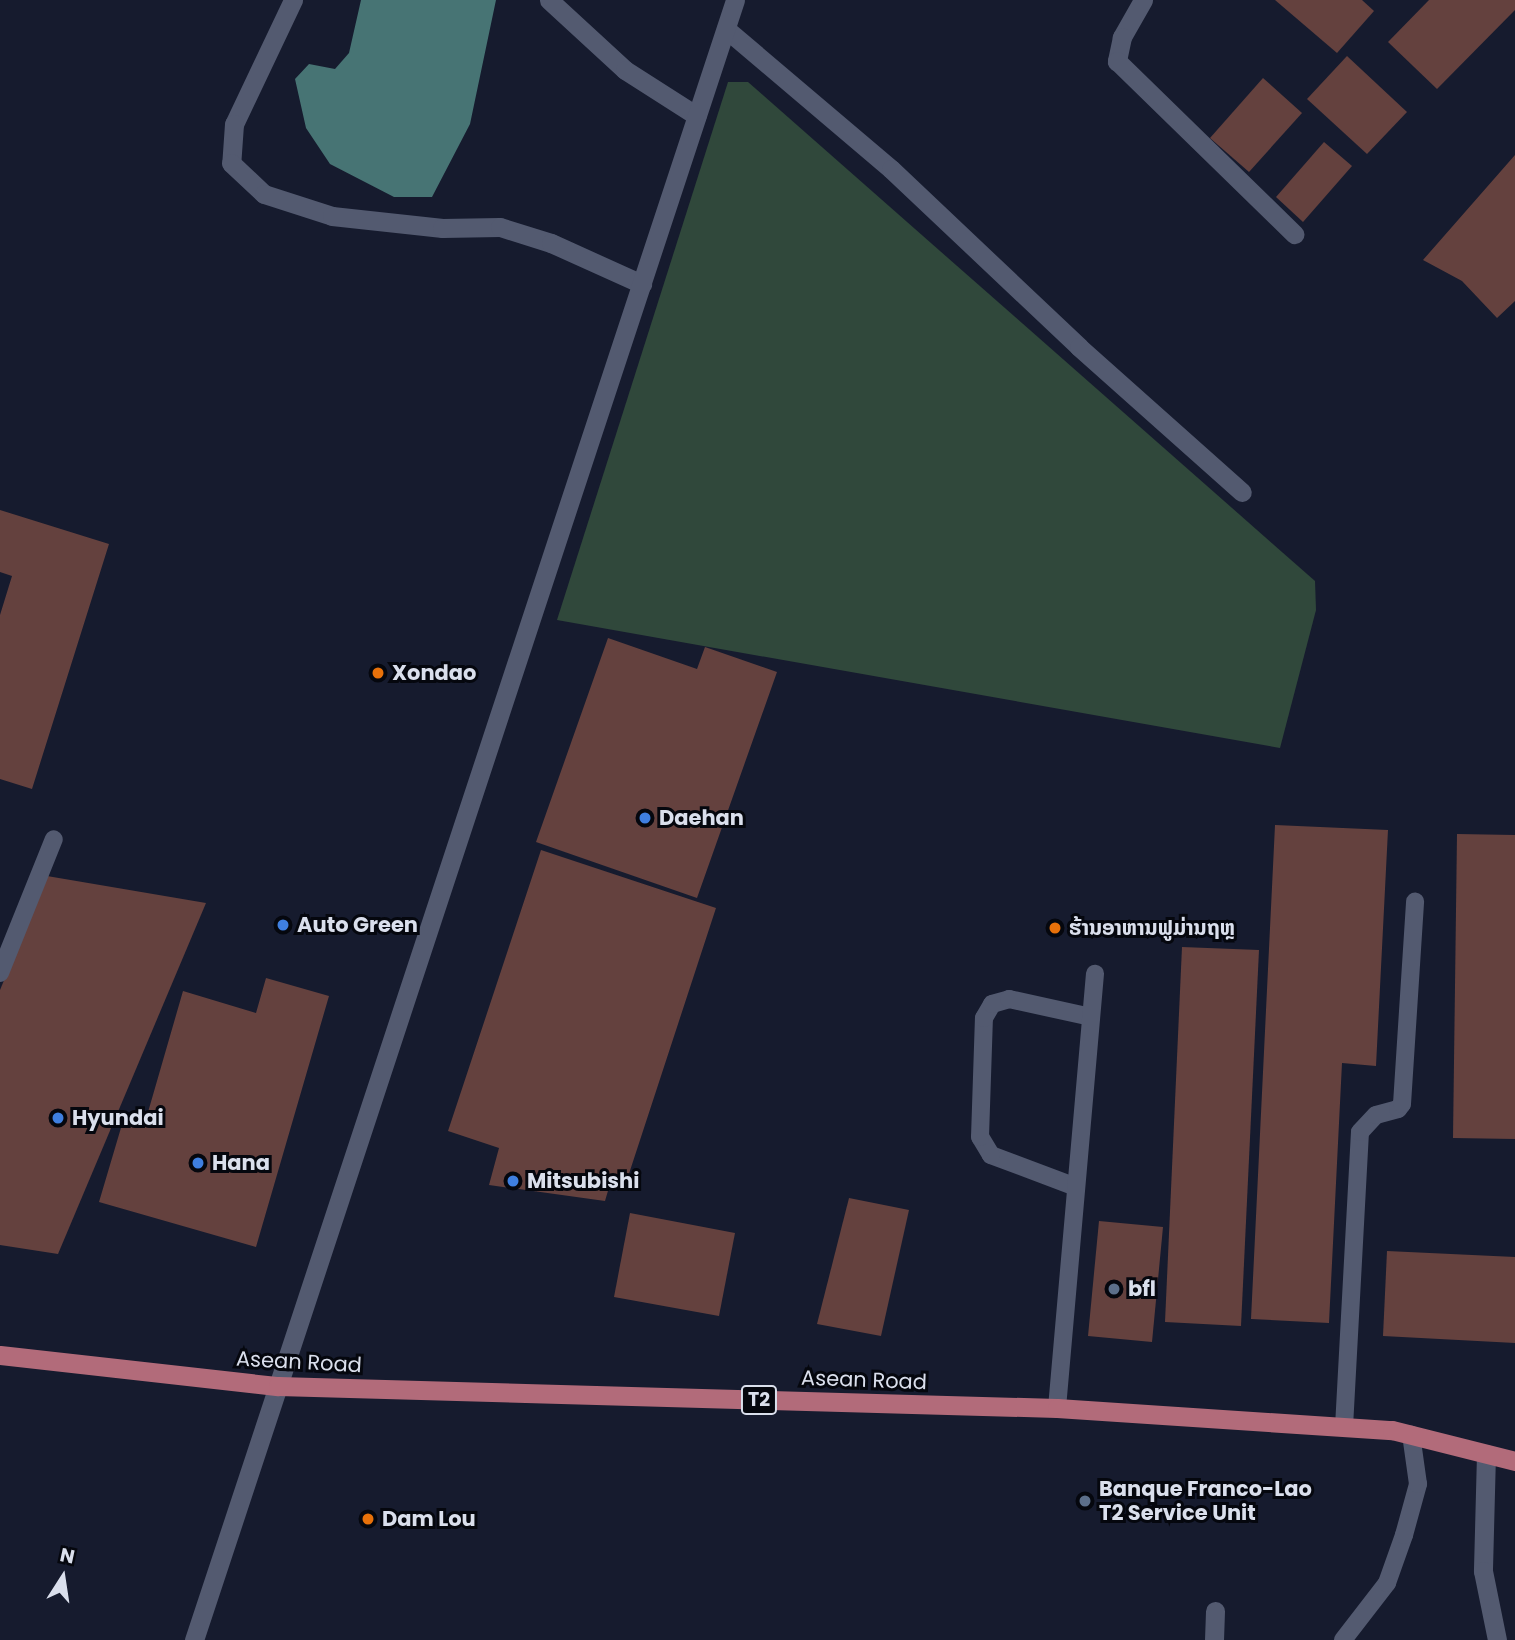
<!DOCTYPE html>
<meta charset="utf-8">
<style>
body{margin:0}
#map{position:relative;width:1515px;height:1640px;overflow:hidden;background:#161b2e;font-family:Poppins,"Noto Sans Lao",sans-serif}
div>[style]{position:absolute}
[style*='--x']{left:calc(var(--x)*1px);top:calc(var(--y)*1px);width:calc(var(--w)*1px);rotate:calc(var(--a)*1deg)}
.green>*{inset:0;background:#30483b}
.water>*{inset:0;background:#477474}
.building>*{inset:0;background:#64413e}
.service>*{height:18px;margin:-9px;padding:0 9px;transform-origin:9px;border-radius:9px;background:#535a70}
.minor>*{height:19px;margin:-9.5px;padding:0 9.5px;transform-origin:9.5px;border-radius:9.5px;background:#535a70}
.tertiary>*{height:19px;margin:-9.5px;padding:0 9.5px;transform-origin:9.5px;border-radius:9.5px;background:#535a70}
.primary>*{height:19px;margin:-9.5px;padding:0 9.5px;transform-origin:9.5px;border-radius:9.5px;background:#b26b7a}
.dots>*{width:19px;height:19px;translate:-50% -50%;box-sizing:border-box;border:4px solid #05070e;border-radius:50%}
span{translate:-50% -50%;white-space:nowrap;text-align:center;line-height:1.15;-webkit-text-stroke:6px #05070e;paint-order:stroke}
.shield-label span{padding:2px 5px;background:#05070e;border:2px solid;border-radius:5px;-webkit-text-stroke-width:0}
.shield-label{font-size:19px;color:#dadfec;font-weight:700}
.poi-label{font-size:21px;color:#dadfec;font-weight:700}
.left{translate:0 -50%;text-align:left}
.street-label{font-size:21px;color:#dadfec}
.north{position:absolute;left:28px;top:1542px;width:70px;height:70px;-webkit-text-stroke:5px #05070e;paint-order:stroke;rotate:12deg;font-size:19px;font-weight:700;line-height:28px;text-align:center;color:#dadfec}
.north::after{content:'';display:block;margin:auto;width:24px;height:32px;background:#dadfec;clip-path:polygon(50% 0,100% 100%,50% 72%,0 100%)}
</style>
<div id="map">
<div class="green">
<div style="clip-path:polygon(728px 82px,748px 82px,1315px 581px,1316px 610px,1280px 748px,557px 620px)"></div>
</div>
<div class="water">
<div style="clip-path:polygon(361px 0,496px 0,470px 124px,432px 197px,394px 197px,330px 164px,306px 128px,295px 79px,309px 64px,335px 69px,349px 53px)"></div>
</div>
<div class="building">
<div style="clip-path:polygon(1275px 0,1362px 0,1374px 11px,1337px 53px)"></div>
<div style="clip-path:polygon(1429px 0,1515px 0,1515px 10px,1437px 89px,1388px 42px)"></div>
<div style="clip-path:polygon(1347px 56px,1407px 112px,1367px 154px,1307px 99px)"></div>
<div style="clip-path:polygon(1263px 78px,1302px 113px,1249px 172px,1210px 138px)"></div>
<div style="clip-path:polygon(1324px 142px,1352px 166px,1303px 222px,1276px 197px)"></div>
<div style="clip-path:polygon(1515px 155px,1515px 301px,1497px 318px,1462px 281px,1423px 260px)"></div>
<div style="clip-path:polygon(0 510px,109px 544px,32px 789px,0 779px,0 615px,12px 576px,0 572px)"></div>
<div style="clip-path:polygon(608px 638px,697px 669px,705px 647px,777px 672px,697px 898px,536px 842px)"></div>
<div style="clip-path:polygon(1275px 825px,1388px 830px,1376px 1066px,1342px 1063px,1329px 1323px,1251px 1319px)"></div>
<div style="clip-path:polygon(1457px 834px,1515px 835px,1515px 1139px,1453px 1138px)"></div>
<div style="clip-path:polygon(541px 850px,716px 908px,624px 1189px,610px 1184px,605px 1201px,489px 1185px,499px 1148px,448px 1131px)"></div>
<div style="clip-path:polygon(47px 876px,206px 903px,58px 1254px,0 1245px,0 990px)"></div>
<div style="clip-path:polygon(1182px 947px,1259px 950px,1241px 1326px,1165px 1322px)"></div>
<div style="clip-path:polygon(266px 978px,329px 996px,256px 1247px,99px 1202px,123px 1121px,144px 1126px,183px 991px,256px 1013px)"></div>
<div style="clip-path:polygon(849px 1198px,909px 1210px,881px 1336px,817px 1324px)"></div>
<div style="clip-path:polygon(630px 1213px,735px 1233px,719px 1316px,614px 1297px)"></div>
<div style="clip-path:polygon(1099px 1221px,1163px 1227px,1152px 1342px,1088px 1336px)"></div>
<div style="clip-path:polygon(1387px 1251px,1515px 1257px,1515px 1343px,1383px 1336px)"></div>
</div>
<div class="service">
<div style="--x:0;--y:973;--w:144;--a:-68.1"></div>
<div style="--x:1076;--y:1187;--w:91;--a:-159.4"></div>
<div style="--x:991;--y:1155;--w:21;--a:-121"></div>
<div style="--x:980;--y:1137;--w:119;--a:-88.1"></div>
<div style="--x:984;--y:1018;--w:16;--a:-60"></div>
<div style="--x:992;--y:1004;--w:18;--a:-16"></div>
<div style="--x:1009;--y:999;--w:84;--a:12.4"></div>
<div style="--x:1057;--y:1408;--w:436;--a:-85"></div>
<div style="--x:1344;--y:1427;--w:295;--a:-86.9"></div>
<div style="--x:1360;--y:1132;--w:23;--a:-47"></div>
<div style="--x:1376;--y:1115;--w:23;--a:-15"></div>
<div style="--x:1398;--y:1109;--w:6;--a:-51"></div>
<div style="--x:1402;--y:1104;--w:203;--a:-86.3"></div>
<div style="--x:1343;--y:1640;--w:72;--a:-52.3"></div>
<div style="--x:1387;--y:1583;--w:51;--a:-70.5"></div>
<div style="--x:1404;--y:1535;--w:53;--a:-74.6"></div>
<div style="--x:1418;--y:1484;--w:50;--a:-98"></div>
</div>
<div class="minor">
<div style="--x:293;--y:0;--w:137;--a:115.4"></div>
<div style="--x:234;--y:124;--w:39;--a:94"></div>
<div style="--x:231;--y:163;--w:45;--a:43.2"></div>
<div style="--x:264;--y:194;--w:71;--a:17.9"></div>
<div style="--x:332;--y:216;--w:111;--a:6.2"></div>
<div style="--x:442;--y:228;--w:58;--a:-1"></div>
<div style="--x:500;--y:227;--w:53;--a:17.4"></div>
<div style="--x:551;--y:243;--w:100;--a:24.3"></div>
<div style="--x:549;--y:0;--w:103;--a:42.6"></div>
<div style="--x:625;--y:70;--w:85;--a:32.6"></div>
<div style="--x:1143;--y:0;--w:43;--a:119.6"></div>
<div style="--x:1122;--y:37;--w:25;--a:102"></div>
<div style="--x:1117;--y:61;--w:248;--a:44.3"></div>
<div style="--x:726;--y:29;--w:216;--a:40.3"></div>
<div style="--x:891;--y:169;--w:259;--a:43.4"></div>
<div style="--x:1079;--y:347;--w:218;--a:41.7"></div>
<div style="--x:1486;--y:1454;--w:117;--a:91.5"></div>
<div style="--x:1483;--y:1571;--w:70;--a:78.5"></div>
<div style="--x:194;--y:1640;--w:268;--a:-71.7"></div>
<div style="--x:1214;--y:1640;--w:29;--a:-88"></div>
</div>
<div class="tertiary">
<div style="--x:278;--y:1386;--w:1459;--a:-71.75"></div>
</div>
<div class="primary">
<div style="--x:0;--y:1355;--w:280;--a:6.4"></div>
<div style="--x:278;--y:1386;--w:779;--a:1.62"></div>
<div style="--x:1057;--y:1408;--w:336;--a:3.8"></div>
<div style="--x:1392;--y:1430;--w:127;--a:14.1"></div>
</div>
<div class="dots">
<div style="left:378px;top:673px;background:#e8710a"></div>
<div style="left:645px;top:818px;background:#3f7fe0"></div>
<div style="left:283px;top:925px;background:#3f7fe0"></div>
<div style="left:1055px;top:928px;background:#e8710a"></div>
<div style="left:58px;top:1118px;background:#3f7fe0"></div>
<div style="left:198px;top:1163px;background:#3f7fe0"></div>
<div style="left:513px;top:1181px;background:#3f7fe0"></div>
<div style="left:1114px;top:1289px;background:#5c6f8a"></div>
<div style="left:1085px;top:1501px;background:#5c6f8a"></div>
<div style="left:368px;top:1519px;background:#e8710a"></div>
</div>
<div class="shield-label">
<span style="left:759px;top:1400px">T2</span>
</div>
<div class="poi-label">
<span class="left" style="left:392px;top:673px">Xondao</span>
<span class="left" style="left:659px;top:818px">Daehan</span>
<span class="left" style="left:297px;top:925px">Auto Green</span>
<span class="left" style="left:1069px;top:928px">ຮ້ານອາຫານຟູມ່ານຖຫຼ</span>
<span class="left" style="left:72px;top:1118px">Hyundai</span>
<span class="left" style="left:212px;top:1163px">Hana</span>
<span class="left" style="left:527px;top:1181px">Mitsubishi</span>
<span class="left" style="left:1128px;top:1289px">bfl</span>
<span class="left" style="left:1099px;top:1501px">Banque Franco-Lao<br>T2 Service Unit</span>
<span class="left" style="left:382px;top:1519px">Dam Lou</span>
</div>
<div class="street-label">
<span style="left:299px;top:1362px;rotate:3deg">Asean Road</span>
<span style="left:864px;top:1380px;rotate:2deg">Asean Road</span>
</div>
<div class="north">N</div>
</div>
